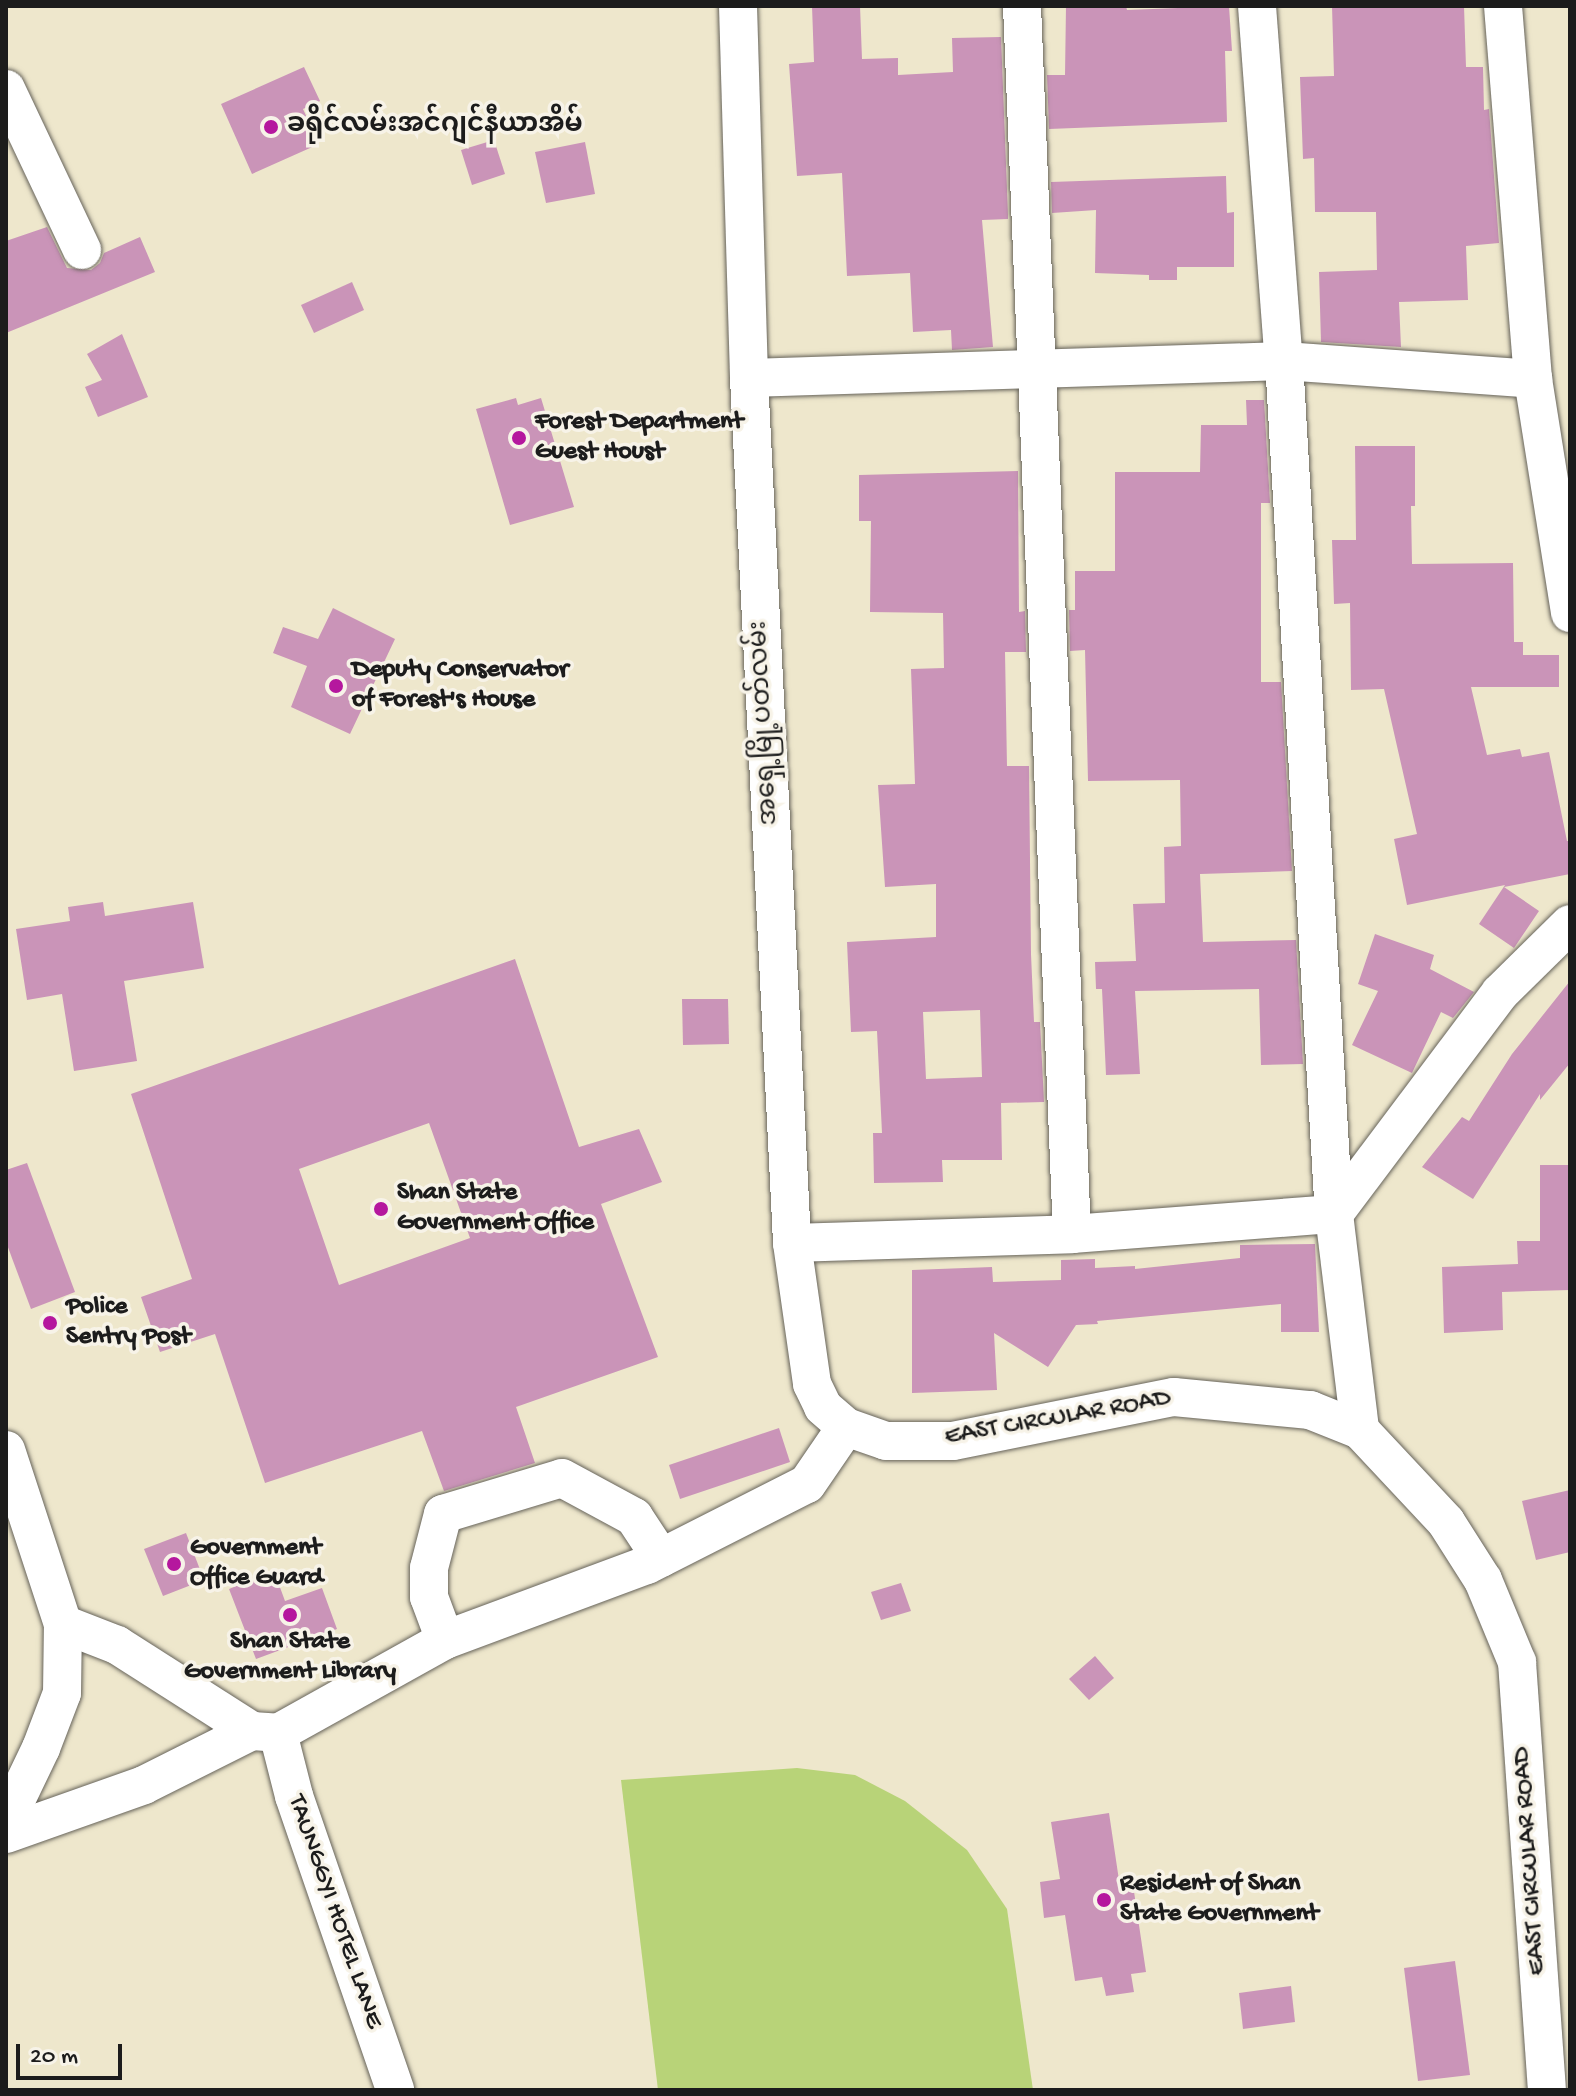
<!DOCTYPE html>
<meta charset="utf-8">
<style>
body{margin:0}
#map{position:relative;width:1576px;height:2096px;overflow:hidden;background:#eee7cc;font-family:"Gochi Hand","Noto Sans Myanmar",sans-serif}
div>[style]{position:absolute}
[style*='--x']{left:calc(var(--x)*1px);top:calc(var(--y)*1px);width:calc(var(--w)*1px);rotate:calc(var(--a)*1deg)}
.green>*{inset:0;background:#b8d378}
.building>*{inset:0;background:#ca94b8}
.roads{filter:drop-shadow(0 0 2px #66635a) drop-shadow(0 0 2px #66635a)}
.minor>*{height:38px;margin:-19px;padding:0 19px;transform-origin:19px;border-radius:19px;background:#fff}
.dots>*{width:22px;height:22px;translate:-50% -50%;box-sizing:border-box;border:4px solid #f7f3e8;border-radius:50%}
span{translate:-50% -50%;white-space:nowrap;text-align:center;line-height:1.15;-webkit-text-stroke:7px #f7f3e8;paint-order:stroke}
.poi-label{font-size:26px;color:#1c1c1c;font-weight:700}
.left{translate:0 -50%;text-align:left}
.street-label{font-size:26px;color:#1c1c1c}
.frame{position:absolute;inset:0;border:8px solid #1c1c1c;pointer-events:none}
.scale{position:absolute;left:16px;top:2044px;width:106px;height:36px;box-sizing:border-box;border:4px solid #1c1c1c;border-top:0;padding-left:10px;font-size:24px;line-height:28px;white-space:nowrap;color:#1c1c1c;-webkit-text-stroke:6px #f7f3e8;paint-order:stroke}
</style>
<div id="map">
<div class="green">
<div style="clip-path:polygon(797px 1768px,855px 1775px,905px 1801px,967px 1850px,1007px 1909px,1033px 2090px,658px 2090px,621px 1780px)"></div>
</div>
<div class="building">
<div style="clip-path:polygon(812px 6px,860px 6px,862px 59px,898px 58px,898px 75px,953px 72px,952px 38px,1001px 37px,1008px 215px,1008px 219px,982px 220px,993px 347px,952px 350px,951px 330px,913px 332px,910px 273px,847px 276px,842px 173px,797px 176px,789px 64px,814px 62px)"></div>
<div style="clip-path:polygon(1066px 6px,1126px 6px,1127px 10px,1229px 6px,1232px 51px,1225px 51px,1227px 122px,1049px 129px,1047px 75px,1065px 75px)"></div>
<div style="clip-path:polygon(1332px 6px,1464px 6px,1466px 67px,1483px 67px,1484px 110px,1489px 109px,1499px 243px,1466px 246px,1468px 300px,1399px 302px,1401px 347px,1321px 342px,1319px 272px,1377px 270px,1376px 212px,1315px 212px,1314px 158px,1303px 159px,1300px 77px,1334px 76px)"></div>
<div style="clip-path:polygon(304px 67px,320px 101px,303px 109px,319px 144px,252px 174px,221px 104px)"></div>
<div style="clip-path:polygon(494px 140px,505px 174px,472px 185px,461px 150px)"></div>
<div style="clip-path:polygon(585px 142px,595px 194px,546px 203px,535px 152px)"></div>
<div style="clip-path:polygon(1226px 176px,1227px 213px,1234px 212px,1234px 267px,1177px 267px,1177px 280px,1149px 280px,1149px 275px,1095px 273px,1096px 210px,1052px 213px,1051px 182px)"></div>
<div style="clip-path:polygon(47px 227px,67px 268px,91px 270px,100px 263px,104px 253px,140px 237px,155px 272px,6px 333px,6px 241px)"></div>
<div style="clip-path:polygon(352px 282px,364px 310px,314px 333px,301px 305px)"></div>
<div style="clip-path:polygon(122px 334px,148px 397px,98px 417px,85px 387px,102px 380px,87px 354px)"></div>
<div style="clip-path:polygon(516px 398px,518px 405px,541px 398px,574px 507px,510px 525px,476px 409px)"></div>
<div style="clip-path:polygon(1246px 400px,1264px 400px,1270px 503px,1261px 503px,1261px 682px,1281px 682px,1292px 871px,1200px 874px,1203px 942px,1296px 940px,1303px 1064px,1261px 1065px,1259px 989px,1135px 991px,1140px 1074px,1106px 1075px,1102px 989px,1096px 989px,1095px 962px,1136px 961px,1133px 904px,1165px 903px,1164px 847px,1181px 846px,1180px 780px,1088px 781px,1085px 650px,1070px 651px,1069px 610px,1075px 610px,1075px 571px,1115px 571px,1115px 472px,1200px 472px,1201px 425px,1247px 425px)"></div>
<div style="clip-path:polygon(1355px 446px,1415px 446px,1415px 506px,1411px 506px,1412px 564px,1513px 563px,1514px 642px,1523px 642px,1523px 655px,1559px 655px,1559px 687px,1471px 687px,1487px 755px,1520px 749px,1522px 757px,1549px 752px,1567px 841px,1570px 841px,1570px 874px,1504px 887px,1539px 911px,1514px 948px,1479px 924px,1505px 885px,1407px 905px,1394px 839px,1417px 834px,1384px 689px,1351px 690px,1350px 603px,1334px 604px,1332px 540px,1356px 540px)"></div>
<div style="clip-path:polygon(evenodd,1018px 471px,1019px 612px,1025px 611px,1026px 652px,1005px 652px,1007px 766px,1029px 766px,1031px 954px,1034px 1022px,1040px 1022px,1044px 1102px,1001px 1103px,1002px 1160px,942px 1160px,943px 1182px,874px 1183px,873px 1133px,882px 1133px,877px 1031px,851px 1032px,847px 942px,936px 937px,936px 884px,885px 887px,878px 785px,915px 784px,911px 669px,944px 668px,943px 613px,870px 612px,871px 521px,859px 521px,859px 475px,1018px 471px,980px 1010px,982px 1077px,926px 1079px,923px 1012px,980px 1010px)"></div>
<div style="clip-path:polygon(333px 608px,395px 639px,350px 734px,291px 707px,307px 666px,273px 653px,283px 627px,318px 639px)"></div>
<div style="clip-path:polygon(103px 902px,105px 916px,193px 902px,204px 968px,124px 981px,137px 1061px,74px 1071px,62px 994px,27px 1000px,16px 929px,70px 921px,68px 907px)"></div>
<div style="clip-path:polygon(1375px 934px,1434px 955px,1430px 969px,1474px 992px,1453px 1018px,1441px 1012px,1412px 1073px,1352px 1045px,1378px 991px,1358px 984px)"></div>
<div style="clip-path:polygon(evenodd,515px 959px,579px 1147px,639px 1129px,662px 1182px,601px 1204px,658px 1357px,516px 1407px,535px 1463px,444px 1491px,422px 1431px,265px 1483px,215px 1334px,160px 1352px,141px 1297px,192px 1279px,131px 1094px,515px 959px,429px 1123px,470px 1238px,339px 1285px,299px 1169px,429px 1123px)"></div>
<div style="clip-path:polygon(1570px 981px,1570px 1063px,1540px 1100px,1540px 1094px,1473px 1199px,1422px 1167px,1462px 1117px,1469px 1121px,1512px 1054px)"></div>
<div style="clip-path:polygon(682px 999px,728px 999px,729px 1044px,683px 1045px)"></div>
<div style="clip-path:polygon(27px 1163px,75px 1292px,31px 1309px,6px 1242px,6px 1170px)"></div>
<div style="clip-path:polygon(1540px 1165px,1570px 1165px,1570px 1290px,1502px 1292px,1503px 1330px,1444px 1333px,1442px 1267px,1518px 1264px,1517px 1241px,1540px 1241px)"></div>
<div style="clip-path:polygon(1315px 1244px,1319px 1332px,1281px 1332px,1281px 1304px,1097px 1321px,1098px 1324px,1076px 1325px,1048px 1367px,994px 1333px,997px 1390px,912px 1393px,912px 1270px,992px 1267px,993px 1282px,1061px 1280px,1061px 1260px,1095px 1259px,1095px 1268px,1135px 1266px,1135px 1269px,1240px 1258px,1240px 1245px)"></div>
<div style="clip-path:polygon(779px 1428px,790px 1462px,680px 1499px,669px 1465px)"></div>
<div style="clip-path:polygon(1570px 1490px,1570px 1552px,1536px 1560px,1522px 1501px)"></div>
<div style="clip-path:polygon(186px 1533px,204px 1580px,163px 1596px,144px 1549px)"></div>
<div style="clip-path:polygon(274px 1571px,285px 1601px,322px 1588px,337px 1629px,256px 1659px,229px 1589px)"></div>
<div style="clip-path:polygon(901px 1583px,911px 1611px,881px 1620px,871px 1592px)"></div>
<div style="clip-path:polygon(1095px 1656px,1114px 1678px,1089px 1700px,1069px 1679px)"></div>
<div style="clip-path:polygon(1109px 1813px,1120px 1887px,1133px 1885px,1146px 1972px,1131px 1974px,1134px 1992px,1106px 1996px,1102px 1977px,1075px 1981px,1065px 1915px,1044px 1918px,1040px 1882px,1060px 1879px,1051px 1822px)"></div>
<div style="clip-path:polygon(1455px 1961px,1470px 2075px,1418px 2081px,1404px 1968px)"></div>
<div style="clip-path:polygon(1291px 1986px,1295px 2022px,1243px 2029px,1239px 1993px)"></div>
</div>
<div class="roads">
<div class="minor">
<div style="--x:738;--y:6;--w:372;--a:88.3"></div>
<div style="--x:749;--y:378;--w:866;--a:87.15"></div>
<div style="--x:792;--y:1243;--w:142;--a:81.9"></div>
<div style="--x:812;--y:1384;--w:25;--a:64"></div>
<div style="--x:823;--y:1407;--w:30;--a:41"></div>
<div style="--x:846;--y:1427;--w:42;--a:19.3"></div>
<div style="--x:886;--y:1441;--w:67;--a:0"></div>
<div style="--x:953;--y:1441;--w:225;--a:-11.3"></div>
<div style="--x:1174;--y:1397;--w:137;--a:5.5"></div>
<div style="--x:1310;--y:1410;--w:54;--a:21.8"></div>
<div style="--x:1360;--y:1430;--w:126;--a:46.9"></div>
<div style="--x:1446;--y:1522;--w:69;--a:57.5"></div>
<div style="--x:1483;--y:1580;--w:89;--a:67.5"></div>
<div style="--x:1517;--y:1662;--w:429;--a:86"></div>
<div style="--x:1022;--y:6;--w:1229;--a:87.67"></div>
<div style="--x:1257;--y:6;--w:356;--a:85.7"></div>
<div style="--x:1284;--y:361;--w:854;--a:86.65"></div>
<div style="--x:1334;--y:1214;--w:218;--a:83.1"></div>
<div style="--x:1503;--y:6;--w:374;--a:85.4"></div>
<div style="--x:1533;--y:379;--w:237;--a:81"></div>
<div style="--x:6;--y:89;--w:178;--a:64.7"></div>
<div style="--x:749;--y:378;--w:535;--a:-1.82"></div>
<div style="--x:1284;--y:361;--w:250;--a:4.1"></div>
<div style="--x:792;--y:1243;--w:280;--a:-1.8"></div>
<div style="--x:1072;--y:1234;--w:263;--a:-4.4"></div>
<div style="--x:1334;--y:1214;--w:276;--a:-53.1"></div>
<div style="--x:1500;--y:993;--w:98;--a:-44.6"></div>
<div style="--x:6;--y:1450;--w:183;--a:71.9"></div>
<div style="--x:63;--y:1624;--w:58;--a:21.3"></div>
<div style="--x:117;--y:1645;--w:160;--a:32.5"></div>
<div style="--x:445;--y:1640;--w:46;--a:-110.4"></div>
<div style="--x:429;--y:1597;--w:29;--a:-90"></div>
<div style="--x:429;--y:1568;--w:56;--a:-75.5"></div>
<div style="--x:443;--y:1514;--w:124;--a:-16.8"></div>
<div style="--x:562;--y:1478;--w:82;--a:28.4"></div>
<div style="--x:634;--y:1517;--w:49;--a:56.6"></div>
<div style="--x:278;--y:1733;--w:65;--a:75.7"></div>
<div style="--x:294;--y:1796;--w:311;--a:71"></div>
<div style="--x:6;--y:1821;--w:81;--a:-64.4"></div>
<div style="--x:41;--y:1748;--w:59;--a:-69.1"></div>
<div style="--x:62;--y:1693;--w:69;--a:-89.2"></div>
<div style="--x:6;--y:1834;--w:146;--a:-19.5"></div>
<div style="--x:144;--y:1785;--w:121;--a:-26.6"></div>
<div style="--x:252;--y:1731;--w:26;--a:4"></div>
<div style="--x:278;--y:1733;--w:191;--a:-29.1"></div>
<div style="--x:445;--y:1640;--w:215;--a:-20.4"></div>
<div style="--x:647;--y:1565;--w:179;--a:-26.9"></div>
<div style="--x:807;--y:1484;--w:69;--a:-55.6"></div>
</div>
</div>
<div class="dots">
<div style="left:271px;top:127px;background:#b5179e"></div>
<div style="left:519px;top:438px;background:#b5179e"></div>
<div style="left:336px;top:686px;background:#b5179e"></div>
<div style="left:381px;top:1209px;background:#b5179e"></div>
<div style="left:50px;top:1323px;background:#b5179e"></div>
<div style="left:174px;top:1564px;background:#b5179e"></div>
<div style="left:290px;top:1615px;background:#b5179e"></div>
<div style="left:1104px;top:1900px;background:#b5179e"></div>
</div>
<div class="poi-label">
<span class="left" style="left:287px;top:127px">ခရိုင်လမ်းအင်ဂျင်နီယာအိမ်</span>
<span class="left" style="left:535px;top:438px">Forest Department<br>Guest Houst</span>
<span class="left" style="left:352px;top:686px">Deputy Conservator<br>of Forest's House</span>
<span class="left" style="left:397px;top:1209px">Shan State<br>Government Office</span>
<span class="left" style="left:66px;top:1323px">Police<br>Sentry Post</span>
<span class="left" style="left:190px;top:1564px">Government<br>Office Guard</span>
<span style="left:290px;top:1658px">Shan State<br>Government Library</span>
<span class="left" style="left:1120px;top:1900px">Resident of Shan<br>State Government</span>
</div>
<div class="street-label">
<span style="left:766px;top:723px;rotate:-93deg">အရှေ့မြို့ပတ်လမ်း</span>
<span style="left:1058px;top:1419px;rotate:-10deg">EAST CIRCULAR ROAD</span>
<span style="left:1531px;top:1861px;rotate:-94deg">EAST CIRCULAR ROAD</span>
<span style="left:334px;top:1912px;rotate:71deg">TAUNGGYI HOTEL LANE</span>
</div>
<div class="frame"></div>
<div class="scale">20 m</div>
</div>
